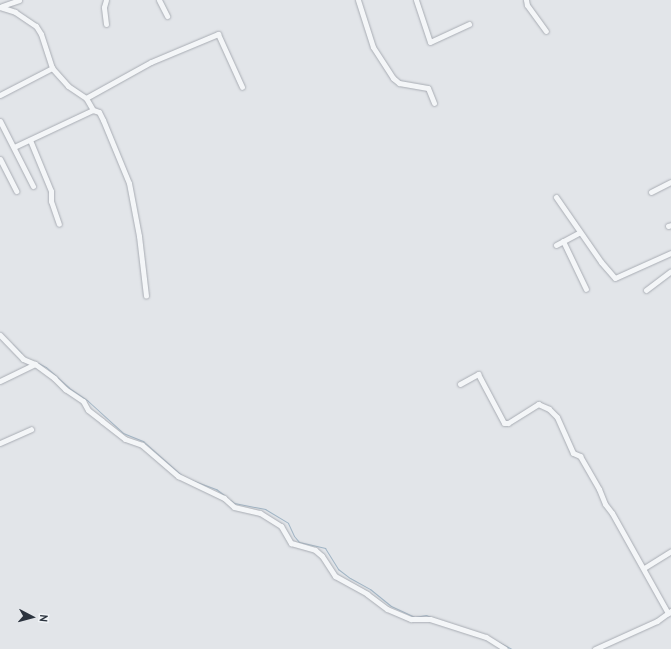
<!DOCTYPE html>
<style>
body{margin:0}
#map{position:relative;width:671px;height:649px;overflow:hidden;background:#e2e5e9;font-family:"PT Sans",sans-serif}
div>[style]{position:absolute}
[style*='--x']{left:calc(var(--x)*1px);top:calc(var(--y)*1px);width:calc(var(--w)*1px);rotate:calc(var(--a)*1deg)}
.stream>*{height:1px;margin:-0.5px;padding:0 0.5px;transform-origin:0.5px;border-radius:0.5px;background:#a1b5c5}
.roads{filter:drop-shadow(0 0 1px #a8acb3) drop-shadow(0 0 1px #a8acb3)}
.minor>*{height:5px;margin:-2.5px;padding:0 2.5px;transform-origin:2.5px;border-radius:2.5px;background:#f4f6f8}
span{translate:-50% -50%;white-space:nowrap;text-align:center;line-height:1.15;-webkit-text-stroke:3px #f1f4f7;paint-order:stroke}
.north{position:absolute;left:12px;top:597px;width:40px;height:40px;-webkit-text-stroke:3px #f1f4f7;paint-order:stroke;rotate:96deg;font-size:11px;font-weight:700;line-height:16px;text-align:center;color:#2c343f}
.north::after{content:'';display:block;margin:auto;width:14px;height:18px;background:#2c343f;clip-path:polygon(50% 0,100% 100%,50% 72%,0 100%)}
</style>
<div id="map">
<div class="stream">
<div style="--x:12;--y:344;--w:13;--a:45"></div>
<div style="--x:38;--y:363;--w:9;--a:27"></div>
<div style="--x:46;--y:367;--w:31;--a:42"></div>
<div style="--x:69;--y:388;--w:23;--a:34"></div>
<div style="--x:88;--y:401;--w:47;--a:42.4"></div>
<div style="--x:123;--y:433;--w:22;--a:22"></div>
<div style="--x:143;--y:441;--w:51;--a:41.8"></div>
<div style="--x:191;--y:480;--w:27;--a:20"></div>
<div style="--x:216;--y:489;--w:10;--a:37"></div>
<div style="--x:230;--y:500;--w:5;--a:37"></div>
<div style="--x:234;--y:503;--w:32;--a:11"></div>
<div style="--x:265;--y:509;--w:27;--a:31"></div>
<div style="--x:288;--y:523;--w:14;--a:65"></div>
<div style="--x:294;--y:536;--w:8;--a:50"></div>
<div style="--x:299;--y:542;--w:27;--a:13"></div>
<div style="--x:325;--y:548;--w:25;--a:58"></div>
<div style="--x:338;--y:569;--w:15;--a:37"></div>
<div style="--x:350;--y:578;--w:23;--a:29"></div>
<div style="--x:370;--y:589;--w:27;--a:39"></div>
<div style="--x:391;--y:606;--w:26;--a:25"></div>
<div style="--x:415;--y:617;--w:11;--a:-10"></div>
<div style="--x:426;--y:615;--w:5;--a:22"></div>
<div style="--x:498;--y:642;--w:16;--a:27"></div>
</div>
<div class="roads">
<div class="minor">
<div style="--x:159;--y:0;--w:18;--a:63"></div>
<div style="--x:358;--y:0;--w:49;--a:72.3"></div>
<div style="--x:373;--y:47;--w:37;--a:57"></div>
<div style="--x:393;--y:78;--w:8;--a:40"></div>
<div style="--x:399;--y:83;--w:29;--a:10"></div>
<div style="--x:428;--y:88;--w:16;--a:68"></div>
<div style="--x:416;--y:0;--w:44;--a:71.6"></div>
<div style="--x:430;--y:42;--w:43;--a:-24.8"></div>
<div style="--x:526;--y:0;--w:5;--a:79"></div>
<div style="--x:527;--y:5;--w:32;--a:54"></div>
<div style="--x:2;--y:6;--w:18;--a:-19"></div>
<div style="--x:0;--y:7;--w:16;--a:18"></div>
<div style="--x:15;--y:12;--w:25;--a:34"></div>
<div style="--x:36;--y:26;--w:9;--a:58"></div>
<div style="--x:41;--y:34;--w:36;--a:72"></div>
<div style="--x:52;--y:68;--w:24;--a:48"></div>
<div style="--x:68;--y:86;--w:22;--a:34"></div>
<div style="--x:86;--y:98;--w:14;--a:60"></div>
<div style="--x:93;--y:110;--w:6;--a:18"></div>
<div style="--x:99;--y:112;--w:9;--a:63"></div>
<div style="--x:103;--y:120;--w:68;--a:67.6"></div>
<div style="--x:129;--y:183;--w:54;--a:79.3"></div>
<div style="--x:139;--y:236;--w:60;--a:83.3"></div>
<div style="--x:106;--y:24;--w:17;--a:-97"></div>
<div style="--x:104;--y:7;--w:7;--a:-74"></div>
<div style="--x:0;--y:95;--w:59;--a:-27.4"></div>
<div style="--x:86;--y:98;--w:74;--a:-29"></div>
<div style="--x:151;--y:62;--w:73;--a:-22.7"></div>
<div style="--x:218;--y:34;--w:58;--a:65.6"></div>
<div style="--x:0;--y:121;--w:73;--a:63.1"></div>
<div style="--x:30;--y:140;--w:55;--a:67.6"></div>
<div style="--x:51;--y:191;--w:10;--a:90"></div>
<div style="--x:51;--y:201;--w:24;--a:71"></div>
<div style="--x:14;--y:147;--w:87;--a:-25.1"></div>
<div style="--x:0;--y:159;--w:36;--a:63"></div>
<div style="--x:651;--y:192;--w:22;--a:-27"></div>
<div style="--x:556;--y:197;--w:79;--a:55.3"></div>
<div style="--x:601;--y:262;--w:21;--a:49"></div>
<div style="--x:615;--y:278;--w:61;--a:-24.1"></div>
<div style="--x:668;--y:226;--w:3;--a:-18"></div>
<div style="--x:563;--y:241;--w:53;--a:64.4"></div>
<div style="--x:556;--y:245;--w:27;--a:-28"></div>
<div style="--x:646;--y:290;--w:31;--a:-37"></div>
<div style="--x:0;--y:335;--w:33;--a:46"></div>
<div style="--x:23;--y:359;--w:13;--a:23"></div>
<div style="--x:35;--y:364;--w:24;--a:36"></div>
<div style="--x:54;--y:378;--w:16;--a:45"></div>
<div style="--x:65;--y:389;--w:22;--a:34"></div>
<div style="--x:83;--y:401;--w:10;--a:61"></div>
<div style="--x:88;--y:410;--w:18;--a:38"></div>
<div style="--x:102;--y:421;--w:29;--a:38"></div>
<div style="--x:125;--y:439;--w:18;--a:19"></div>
<div style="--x:142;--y:445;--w:48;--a:40.7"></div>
<div style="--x:178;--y:476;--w:51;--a:25.6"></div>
<div style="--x:224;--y:498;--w:13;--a:42"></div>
<div style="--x:234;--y:507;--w:27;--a:13"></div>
<div style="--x:260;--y:513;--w:25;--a:32"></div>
<div style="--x:281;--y:526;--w:20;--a:60"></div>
<div style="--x:291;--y:543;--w:25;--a:16"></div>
<div style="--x:315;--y:550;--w:9;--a:41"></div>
<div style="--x:322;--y:556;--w:24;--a:57"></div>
<div style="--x:335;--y:576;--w:37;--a:29"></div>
<div style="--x:367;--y:594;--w:25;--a:37"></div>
<div style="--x:387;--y:609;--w:26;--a:23"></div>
<div style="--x:411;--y:619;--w:19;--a:0"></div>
<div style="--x:430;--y:619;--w:59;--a:17.8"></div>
<div style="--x:486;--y:637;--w:22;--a:32"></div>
<div style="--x:0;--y:381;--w:39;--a:-26"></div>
<div style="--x:460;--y:384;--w:21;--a:-29"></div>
<div style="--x:478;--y:374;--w:55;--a:62"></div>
<div style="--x:504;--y:423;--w:4;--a:0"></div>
<div style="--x:508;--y:423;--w:36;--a:-32"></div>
<div style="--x:538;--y:404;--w:12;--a:24"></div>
<div style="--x:549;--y:409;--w:11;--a:45"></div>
<div style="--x:557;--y:417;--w:39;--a:66"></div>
<div style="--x:573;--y:453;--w:8;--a:23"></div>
<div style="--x:580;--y:456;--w:38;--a:60"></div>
<div style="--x:599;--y:489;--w:16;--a:68"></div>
<div style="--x:605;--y:504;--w:11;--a:52"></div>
<div style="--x:612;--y:513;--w:115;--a:60.8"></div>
<div style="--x:0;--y:443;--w:34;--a:-24"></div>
<div style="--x:644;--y:568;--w:32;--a:-32"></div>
<div style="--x:595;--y:649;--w:68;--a:-24.3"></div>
<div style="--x:657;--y:621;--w:17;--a:-36"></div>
</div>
</div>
<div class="north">N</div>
</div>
